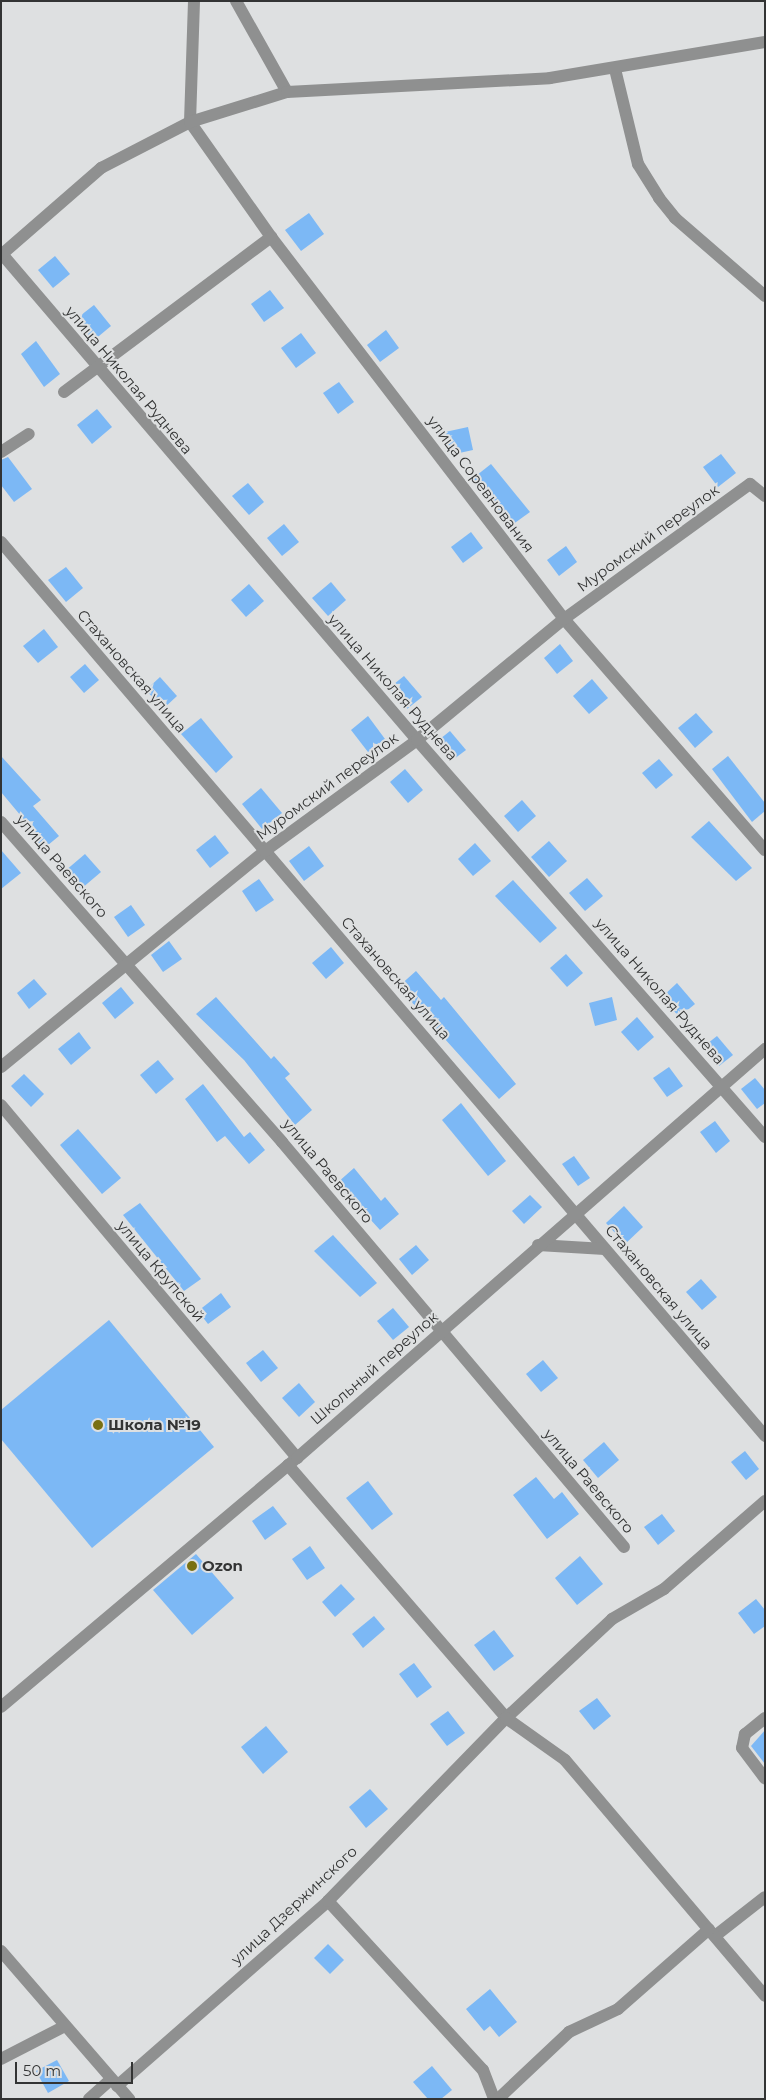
<!DOCTYPE html>
<meta charset="utf-8">
<style>
body{margin:0}
#map{position:relative;width:766px;height:2100px;overflow:hidden;background:#dee0e1;font-family:Montserrat,sans-serif}
div>[style]{position:absolute}
[style*='--x']{left:calc(var(--x)*1px);top:calc(var(--y)*1px);width:calc(var(--w)*1px);rotate:calc(var(--a)*1deg)}
.building>*{inset:0;background:#7cb8f5}
.minor>*{height:12px;margin:-6px;padding:0 6px;transform-origin:6px;border-radius:6px;background:#8f9090}
.dots>*{width:14px;height:14px;translate:-50% -50%;box-sizing:border-box;border:2px solid #dee0e1;border-radius:50%}
span{translate:-50% -50%;white-space:nowrap;text-align:center;line-height:1.15;-webkit-text-stroke:4px #dee0e1;paint-order:stroke}
.street-label{font-size:15px;color:#333434}
.poi-label{font-size:15px;color:#333434;font-weight:700}
.left{translate:0 -50%;text-align:left}
.frame{position:absolute;inset:0;border:2px solid #333434;pointer-events:none}
.scale{position:absolute;left:15px;top:2062px;width:118px;height:22px;box-sizing:border-box;border:2px solid #333434;border-top:0;padding-left:6px;font-size:15px;line-height:18px;white-space:nowrap;color:#333434;-webkit-text-stroke:4px #dee0e1;paint-order:stroke}
</style>
<div id="map">
<div class="building">
<div style="clip-path:polygon(309px 213px,324px 234px,301px 251px,285px 230px)"></div>
<div style="clip-path:polygon(55px 256px,70px 274px,53px 288px,38px 270px)"></div>
<div style="clip-path:polygon(270px 290px,284px 308px,264px 322px,251px 304px)"></div>
<div style="clip-path:polygon(94px 305px,111px 326px,93px 341px,76px 319px)"></div>
<div style="clip-path:polygon(386px 330px,399px 348px,380px 362px,367px 345px)"></div>
<div style="clip-path:polygon(301px 333px,316px 353px,296px 368px,281px 348px)"></div>
<div style="clip-path:polygon(36px 341px,60px 374px,44px 387px,21px 354px)"></div>
<div style="clip-path:polygon(339px 382px,354px 402px,338px 414px,323px 393px)"></div>
<div style="clip-path:polygon(97px 409px,112px 427px,92px 444px,77px 425px)"></div>
<div style="clip-path:polygon(468px 427px,473px 450px,450px 455px,445px 432px)"></div>
<div style="clip-path:polygon(721px 454px,736px 473px,718px 487px,703px 467px)"></div>
<div style="clip-path:polygon(8px 457px,32px 489px,14px 502px,1px 485px,1px 460px)"></div>
<div style="clip-path:polygon(491px 464px,530px 512px,512px 525px,472px 479px)"></div>
<div style="clip-path:polygon(248px 483px,264px 502px,249px 515px,232px 496px)"></div>
<div style="clip-path:polygon(284px 524px,299px 542px,282px 556px,267px 538px)"></div>
<div style="clip-path:polygon(471px 532px,483px 548px,463px 563px,451px 547px)"></div>
<div style="clip-path:polygon(566px 546px,577px 562px,559px 576px,547px 560px)"></div>
<div style="clip-path:polygon(66px 567px,83px 588px,66px 602px,48px 580px)"></div>
<div style="clip-path:polygon(331px 582px,346px 600px,328px 616px,312px 598px)"></div>
<div style="clip-path:polygon(249px 584px,264px 601px,246px 617px,231px 600px)"></div>
<div style="clip-path:polygon(44px 629px,58px 647px,38px 663px,23px 646px)"></div>
<div style="clip-path:polygon(560px 644px,573px 661px,557px 674px,544px 658px)"></div>
<div style="clip-path:polygon(85px 664px,99px 680px,84px 693px,70px 677px)"></div>
<div style="clip-path:polygon(404px 676px,422px 697px,407px 709px,389px 688px)"></div>
<div style="clip-path:polygon(160px 677px,177px 696px,163px 709px,146px 690px)"></div>
<div style="clip-path:polygon(592px 679px,608px 698px,589px 714px,573px 696px)"></div>
<div style="clip-path:polygon(696px 713px,713px 732px,695px 748px,678px 728px)"></div>
<div style="clip-path:polygon(368px 716px,385px 739px,368px 752px,351px 730px)"></div>
<div style="clip-path:polygon(201px 718px,233px 757px,216px 773px,181px 734px)"></div>
<div style="clip-path:polygon(450px 731px,466px 750px,450px 762px,435px 743px)"></div>
<div style="clip-path:polygon(1px 756px,41px 800px,33px 806px,59px 836px,42px 850px,27px 831px,31px 828px,1px 792px)"></div>
<div style="clip-path:polygon(728px 756px,765px 803px,765px 811px,752px 822px,712px 769px)"></div>
<div style="clip-path:polygon(659px 759px,673px 775px,656px 789px,642px 773px)"></div>
<div style="clip-path:polygon(405px 769px,423px 790px,408px 803px,390px 782px)"></div>
<div style="clip-path:polygon(261px 788px,282px 813px,262px 829px,242px 804px)"></div>
<div style="clip-path:polygon(522px 800px,536px 816px,518px 832px,504px 816px)"></div>
<div style="clip-path:polygon(709px 821px,752px 868px,736px 881px,691px 837px)"></div>
<div style="clip-path:polygon(215px 835px,229px 853px,210px 868px,196px 850px)"></div>
<div style="clip-path:polygon(549px 841px,567px 861px,549px 877px,531px 857px)"></div>
<div style="clip-path:polygon(475px 843px,491px 861px,473px 876px,458px 859px)"></div>
<div style="clip-path:polygon(309px 846px,324px 866px,304px 881px,289px 861px)"></div>
<div style="clip-path:polygon(1px 850px,21px 873px,1px 889px)"></div>
<div style="clip-path:polygon(85px 854px,101px 872px,81px 889px,65px 871px)"></div>
<div style="clip-path:polygon(587px 878px,603px 896px,585px 911px,569px 893px)"></div>
<div style="clip-path:polygon(259px 879px,274px 900px,256px 912px,242px 891px)"></div>
<div style="clip-path:polygon(513px 880px,557px 928px,540px 943px,495px 896px)"></div>
<div style="clip-path:polygon(131px 905px,145px 925px,128px 937px,114px 917px)"></div>
<div style="clip-path:polygon(169px 941px,182px 959px,163px 972px,151px 955px)"></div>
<div style="clip-path:polygon(331px 947px,344px 963px,326px 979px,312px 963px)"></div>
<div style="clip-path:polygon(566px 954px,583px 973px,567px 987px,550px 968px)"></div>
<div style="clip-path:polygon(416px 971px,441px 1000px,444px 997px,516px 1084px,499px 1099px,398px 987px)"></div>
<div style="clip-path:polygon(34px 979px,47px 994px,29px 1009px,17px 993px)"></div>
<div style="clip-path:polygon(677px 983px,695px 1004px,679px 1017px,662px 997px)"></div>
<div style="clip-path:polygon(121px 987px,134px 1003px,115px 1019px,102px 1003px)"></div>
<div style="clip-path:polygon(216px 997px,271px 1059px,274px 1056px,290px 1074px,285px 1078px,312px 1110px,295px 1125px,244px 1060px,196px 1014px)"></div>
<div style="clip-path:polygon(612px 997px,617px 1020px,595px 1026px,589px 1003px)"></div>
<div style="clip-path:polygon(637px 1017px,654px 1037px,638px 1051px,621px 1032px)"></div>
<div style="clip-path:polygon(79px 1032px,91px 1048px,71px 1065px,58px 1049px)"></div>
<div style="clip-path:polygon(717px 1036px,733px 1055px,719px 1066px,703px 1047px)"></div>
<div style="clip-path:polygon(158px 1060px,174px 1079px,156px 1094px,140px 1075px)"></div>
<div style="clip-path:polygon(669px 1067px,683px 1086px,667px 1097px,653px 1078px)"></div>
<div style="clip-path:polygon(24px 1074px,44px 1094px,31px 1107px,11px 1086px)"></div>
<div style="clip-path:polygon(755px 1078px,765px 1090px,765px 1103px,757px 1109px,741px 1089px)"></div>
<div style="clip-path:polygon(203px 1084px,244px 1137px,250px 1132px,265px 1150px,249px 1164px,225px 1136px,217px 1142px,185px 1099px)"></div>
<div style="clip-path:polygon(461px 1103px,506px 1161px,488px 1176px,442px 1120px)"></div>
<div style="clip-path:polygon(715px 1121px,730px 1141px,716px 1153px,700px 1132px)"></div>
<div style="clip-path:polygon(78px 1129px,121px 1178px,102px 1194px,60px 1145px)"></div>
<div style="clip-path:polygon(574px 1156px,590px 1178px,578px 1186px,562px 1164px)"></div>
<div style="clip-path:polygon(354px 1168px,381px 1201px,385px 1197px,399px 1214px,380px 1230px,337px 1183px)"></div>
<div style="clip-path:polygon(530px 1195px,542px 1207px,524px 1224px,512px 1211px)"></div>
<div style="clip-path:polygon(140px 1203px,201px 1279px,184px 1291px,123px 1215px)"></div>
<div style="clip-path:polygon(624px 1206px,643px 1227px,625px 1244px,606px 1223px)"></div>
<div style="clip-path:polygon(333px 1235px,377px 1283px,360px 1297px,314px 1251px)"></div>
<div style="clip-path:polygon(416px 1245px,429px 1260px,412px 1275px,399px 1259px)"></div>
<div style="clip-path:polygon(701px 1279px,717px 1297px,702px 1310px,686px 1292px)"></div>
<div style="clip-path:polygon(221px 1293px,231px 1307px,208px 1324px,198px 1311px)"></div>
<div style="clip-path:polygon(393px 1308px,409px 1327px,393px 1340px,377px 1321px)"></div>
<div style="clip-path:polygon(109px 1320px,214px 1447px,92px 1548px,1px 1439px,1px 1410px)"></div>
<div style="clip-path:polygon(263px 1350px,278px 1368px,261px 1382px,246px 1363px)"></div>
<div style="clip-path:polygon(543px 1360px,558px 1378px,541px 1392px,526px 1374px)"></div>
<div style="clip-path:polygon(299px 1383px,315px 1402px,299px 1417px,282px 1398px)"></div>
<div style="clip-path:polygon(604px 1442px,619px 1460px,598px 1478px,583px 1460px)"></div>
<div style="clip-path:polygon(745px 1451px,759px 1469px,746px 1480px,731px 1462px)"></div>
<div style="clip-path:polygon(536px 1477px,554px 1499px,562px 1492px,579px 1514px,547px 1539px,513px 1495px)"></div>
<div style="clip-path:polygon(368px 1481px,393px 1514px,372px 1530px,346px 1498px)"></div>
<div style="clip-path:polygon(273px 1506px,287px 1524px,265px 1540px,252px 1521px)"></div>
<div style="clip-path:polygon(662px 1514px,675px 1531px,658px 1545px,644px 1527px)"></div>
<div style="clip-path:polygon(310px 1546px,325px 1568px,307px 1580px,292px 1559px)"></div>
<div style="clip-path:polygon(196px 1554px,234px 1598px,192px 1635px,153px 1590px)"></div>
<div style="clip-path:polygon(580px 1556px,603px 1584px,577px 1605px,555px 1578px)"></div>
<div style="clip-path:polygon(341px 1584px,355px 1599px,335px 1617px,322px 1602px)"></div>
<div style="clip-path:polygon(756px 1599px,765px 1610px,765px 1626px,754px 1634px,738px 1613px)"></div>
<div style="clip-path:polygon(374px 1616px,385px 1629px,363px 1648px,352px 1634px)"></div>
<div style="clip-path:polygon(494px 1630px,514px 1656px,494px 1671px,474px 1645px)"></div>
<div style="clip-path:polygon(414px 1663px,432px 1687px,417px 1698px,399px 1674px)"></div>
<div style="clip-path:polygon(597px 1698px,611px 1716px,594px 1730px,579px 1711px)"></div>
<div style="clip-path:polygon(448px 1711px,465px 1733px,447px 1746px,430px 1724px)"></div>
<div style="clip-path:polygon(266px 1726px,288px 1752px,263px 1774px,241px 1747px)"></div>
<div style="clip-path:polygon(765px 1730px,765px 1764px,751px 1746px)"></div>
<div style="clip-path:polygon(370px 1789px,388px 1809px,366px 1828px,349px 1807px)"></div>
<div style="clip-path:polygon(328px 1944px,344px 1960px,330px 1974px,314px 1958px)"></div>
<div style="clip-path:polygon(490px 1989px,517px 2022px,499px 2037px,490px 2026px,484px 2031px,466px 2009px)"></div>
<div style="clip-path:polygon(57px 2060px,69px 2081px,48px 2093px,36px 2071px)"></div>
<div style="clip-path:polygon(432px 2066px,452px 2090px,441px 2099px,428px 2099px,413px 2082px)"></div>
</div>
<div class="minor">
<div style="--x:236;--y:1;--w:104;--a:60.7"></div>
<div style="--x:615;--y:69;--w:98;--a:76.4"></div>
<div style="--x:638;--y:164;--w:40;--a:58"></div>
<div style="--x:659;--y:198;--w:26;--a:51"></div>
<div style="--x:675;--y:218;--w:119;--a:40.9"></div>
<div style="--x:190;--y:122;--w:141;--a:54.8"></div>
<div style="--x:271;--y:237;--w:481;--a:52.5"></div>
<div style="--x:564;--y:619;--w:306;--a:49"></div>
<div style="--x:190;--y:122;--w:121;--a:-88.1"></div>
<div style="--x:2;--y:254;--w:639;--a:49.51"></div>
<div style="--x:417;--y:740;--w:528;--a:48.76"></div>
<div style="--x:1;--y:255;--w:133;--a:-41"></div>
<div style="--x:101;--y:168;--w:100;--a:-27.3"></div>
<div style="--x:190;--y:122;--w:102;--a:-17.2"></div>
<div style="--x:287;--y:92;--w:263;--a:-3"></div>
<div style="--x:550;--y:78;--w:218;--a:-9.5"></div>
<div style="--x:64;--y:392;--w:259;--a:-36.8"></div>
<div style="--x:1;--y:452;--w:33;--a:-33"></div>
<div style="--x:1;--y:542;--w:1176;--a:49.48"></div>
<div style="--x:1;--y:822;--w:426;--a:48.7"></div>
<div style="--x:282;--y:1142;--w:530;--a:49.82"></div>
<div style="--x:1;--y:1067;--w:341;--a:-39.3"></div>
<div style="--x:265;--y:851;--w:188;--a:-36.1"></div>
<div style="--x:417;--y:740;--w:190;--a:-39.5"></div>
<div style="--x:564;--y:619;--w:230;--a:-36"></div>
<div style="--x:750;--y:484;--w:19;--a:39"></div>
<div style="--x:1;--y:1105;--w:461;--a:50"></div>
<div style="--x:538;--y:1245;--w:67;--a:3.4"></div>
<div style="--x:288;--y:1465;--w:334;--a:49.2"></div>
<div style="--x:506;--y:1718;--w:145;--a:-43"></div>
<div style="--x:612;--y:1619;--w:60;--a:-30"></div>
<div style="--x:664;--y:1589;--w:134;--a:-41.1"></div>
<div style="--x:1;--y:1707;--w:387;--a:-40.1"></div>
<div style="--x:297;--y:1458;--w:622;--a:-41.15"></div>
<div style="--x:765;--y:1718;--w:26;--a:141"></div>
<div style="--x:745;--y:1734;--w:14;--a:102"></div>
<div style="--x:742;--y:1748;--w:38;--a:53"></div>
<div style="--x:328;--y:1901;--w:229;--a:47.5"></div>
<div style="--x:483;--y:2070;--w:31;--a:69"></div>
<div style="--x:715;--y:1936;--w:63;--a:-38"></div>
<div style="--x:1;--y:1951;--w:196;--a:49.1"></div>
<div style="--x:1;--y:2059;--w:72;--a:-27.3"></div>
<div style="--x:117;--y:2086;--w:281;--a:-41.2"></div>
<div style="--x:328;--y:1901;--w:255;--a:-45.8"></div>
<div style="--x:506;--y:1718;--w:72;--a:35.4"></div>
<div style="--x:565;--y:1760;--w:309;--a:49.7"></div>
<div style="--x:89;--y:2099;--w:30;--a:-42"></div>
<div style="--x:498;--y:2099;--w:98;--a:-43.3"></div>
<div style="--x:569;--y:2032;--w:54;--a:-25.1"></div>
<div style="--x:618;--y:2009;--w:121;--a:-41.3"></div>
</div>
<div class="dots">
<div style="left:98px;top:1425px;background:#797011"></div>
<div style="left:192px;top:1566px;background:#797011"></div>
</div>
<div class="street-label">
<span style="left:129px;top:380px;rotate:50deg">улица Николая Руднева</span>
<span style="left:481px;top:484px;rotate:53deg">улица Соревнования</span>
<span style="left:648px;top:538px;rotate:-36deg">Муромский переулок</span>
<span style="left:132px;top:671px;rotate:49deg">Стахановская улица</span>
<span style="left:393px;top:687px;rotate:49deg">улица Николая Руднева</span>
<span style="left:327px;top:786px;rotate:-36deg">Муромский переулок</span>
<span style="left:62px;top:866px;rotate:49deg">улица Раевского</span>
<span style="left:396px;top:978px;rotate:49deg">Стахановская улица</span>
<span style="left:660px;top:991px;rotate:49deg">улица Николая Руднева</span>
<span style="left:328px;top:1171px;rotate:50deg">улица Раевского</span>
<span style="left:161px;top:1271px;rotate:50deg">улица Крупской</span>
<span style="left:659px;top:1287px;rotate:50deg">Стахановская улица</span>
<span style="left:374px;top:1368px;rotate:-41deg">Школьный переулок</span>
<span style="left:589px;top:1481px;rotate:50deg">улица Раевского</span>
<span style="left:294px;top:1905px;rotate:-43deg">улица Дзержинского</span>
</div>
<div class="poi-label">
<span class="left" style="left:108px;top:1425px">Школа №19</span>
<span class="left" style="left:202px;top:1566px">Ozon</span>
</div>
<div class="frame"></div>
<div class="scale">50 m</div>
</div>
